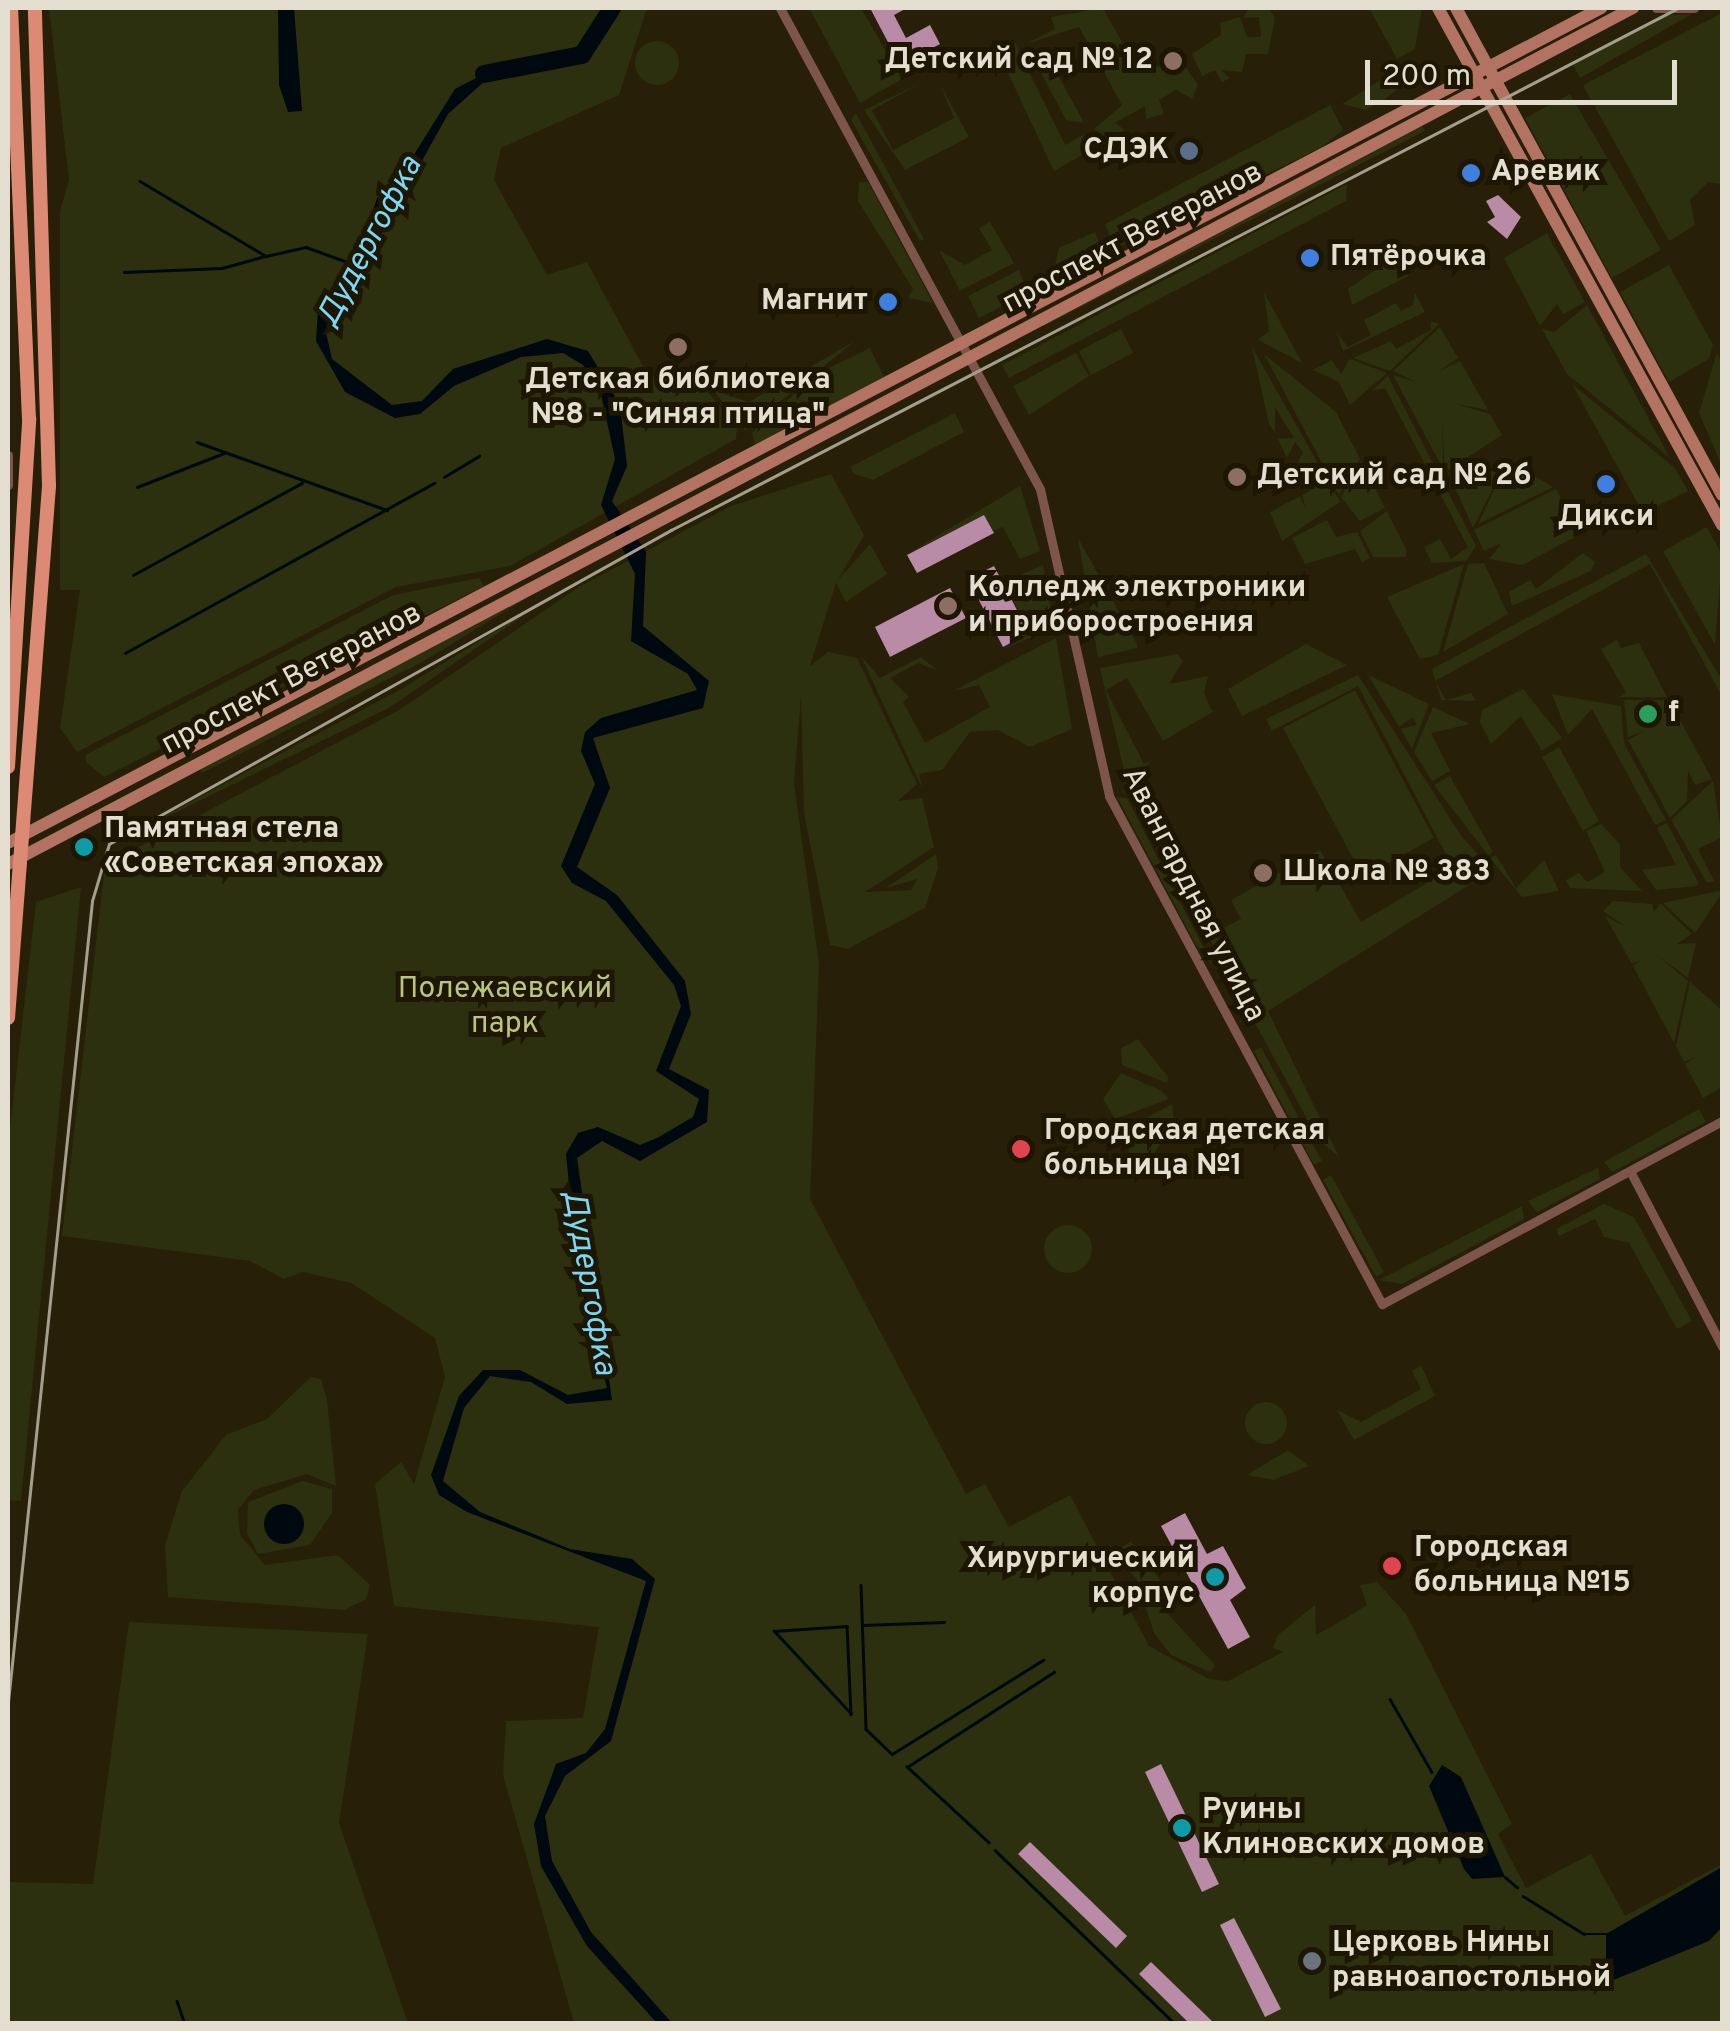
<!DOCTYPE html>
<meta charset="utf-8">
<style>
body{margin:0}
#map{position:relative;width:1730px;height:2031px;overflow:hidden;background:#271f08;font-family:Overpass,sans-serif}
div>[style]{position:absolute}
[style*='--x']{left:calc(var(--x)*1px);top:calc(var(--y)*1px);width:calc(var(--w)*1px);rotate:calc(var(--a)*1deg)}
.green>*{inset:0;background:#2c300e}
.round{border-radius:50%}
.water>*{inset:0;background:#00090f}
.stream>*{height:2.5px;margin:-1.25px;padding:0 1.25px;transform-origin:1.25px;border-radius:1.25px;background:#00090f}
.river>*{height:18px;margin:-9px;padding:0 9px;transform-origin:9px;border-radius:9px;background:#00090f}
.building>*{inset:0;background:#b98ba6}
.minor>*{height:9px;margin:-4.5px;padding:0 4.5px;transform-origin:4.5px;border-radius:4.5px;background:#7e554b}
.secondary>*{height:12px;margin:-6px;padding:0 6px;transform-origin:6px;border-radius:6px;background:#b37362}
.primary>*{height:14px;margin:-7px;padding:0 7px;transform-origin:7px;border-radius:7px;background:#dd8a74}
.tram>*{height:2.5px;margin:-1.25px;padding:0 1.25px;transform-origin:1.25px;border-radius:1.25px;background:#a49e8d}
.dots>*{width:28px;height:28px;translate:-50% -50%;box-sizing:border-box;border:5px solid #1d1602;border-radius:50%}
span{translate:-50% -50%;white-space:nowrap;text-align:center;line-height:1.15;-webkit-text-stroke:10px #1d1602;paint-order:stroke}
.poi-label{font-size:30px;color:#e3ded0;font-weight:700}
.right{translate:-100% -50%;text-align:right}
.left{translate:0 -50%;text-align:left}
.street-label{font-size:30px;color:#e3ded0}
.park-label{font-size:30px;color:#bbc67d}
.water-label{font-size:32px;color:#7cd6f5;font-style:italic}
.frame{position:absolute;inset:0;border:10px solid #e3ded0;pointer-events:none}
.scale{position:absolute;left:1365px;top:60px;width:312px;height:45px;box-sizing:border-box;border:5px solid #e3ded0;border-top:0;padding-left:12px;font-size:30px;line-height:35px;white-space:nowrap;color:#e3ded0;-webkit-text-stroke:8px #1d1602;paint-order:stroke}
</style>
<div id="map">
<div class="green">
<div style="clip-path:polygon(49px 8px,647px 8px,619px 95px,501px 148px,494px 180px,547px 275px,587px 262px,647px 374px,664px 380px,688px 369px,737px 426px,736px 439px,510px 566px,396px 587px,77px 752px,60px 728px,80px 590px,60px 590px,60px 211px,69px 180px)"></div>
<div style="clip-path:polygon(809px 8px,861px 8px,902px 79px,860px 103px)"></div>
<div style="clip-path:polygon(1103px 8px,1139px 73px,1180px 59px,1198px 85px,1192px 99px,1176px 90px,1159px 100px,1164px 114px,1146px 119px,1145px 106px,1115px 123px,1125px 130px,1112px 141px,1094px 129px,1122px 105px,1079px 27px,1026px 44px,1055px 29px,1051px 17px)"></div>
<div style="clip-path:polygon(1249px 8px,1269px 8px,1275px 18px,1268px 54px,1246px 54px,1242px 72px,1221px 70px,1230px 78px,1222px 82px,1215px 70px,1202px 76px,1192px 54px,1221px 35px,1220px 23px,1240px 17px,1247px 37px,1261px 37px,1259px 17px,1243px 18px)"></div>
<div style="clip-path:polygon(1369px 8px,1422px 8px,1415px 49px,1397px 59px)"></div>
<div style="clip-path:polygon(1722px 13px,1722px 184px,1708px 182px,1690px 200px,1695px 225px,1669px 241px,1583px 85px)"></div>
<div style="clip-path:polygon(1692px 14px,1580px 78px,1573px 65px,1668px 15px)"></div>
<div style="clip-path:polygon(1014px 41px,1065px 145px,1085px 134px,1084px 154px,1054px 171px,998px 52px,999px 41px)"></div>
<div class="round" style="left:635px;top:41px;width:44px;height:44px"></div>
<div style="clip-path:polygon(1048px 56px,1084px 123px,1066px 120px,1039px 69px)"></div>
<div style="clip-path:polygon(1395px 71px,1403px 85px,1384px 100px,1365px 110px,1342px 104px)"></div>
<div style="clip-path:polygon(921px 83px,872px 110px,893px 150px,954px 118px,940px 84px,969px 137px,905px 170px,864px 110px)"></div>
<div style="clip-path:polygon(1570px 94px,1661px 250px,1612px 278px,1525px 118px)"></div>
<div style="clip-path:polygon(1330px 105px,1343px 130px,1322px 147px,1115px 249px,1105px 224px)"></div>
<div style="clip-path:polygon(856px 113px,924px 239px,920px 241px,851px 120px)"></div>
<div style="clip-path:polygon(1420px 123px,1425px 131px,1044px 326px,1042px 322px)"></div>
<div style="clip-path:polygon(859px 182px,868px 182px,933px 303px,908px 298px,913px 289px,858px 201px)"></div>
<div style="clip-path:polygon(1347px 184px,1346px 201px,1009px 378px,1002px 365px)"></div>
<div style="clip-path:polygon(990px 222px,1014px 263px,960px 291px,939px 250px,965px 265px,992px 250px,979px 228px)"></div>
<div style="clip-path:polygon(1095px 232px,1105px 261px,1049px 291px,1059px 248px)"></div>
<div style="clip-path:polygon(1547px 233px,1585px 302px,1563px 314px,1557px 304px,1540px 326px,1504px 258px)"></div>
<div style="clip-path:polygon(1396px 256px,1408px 276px,1352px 305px,1348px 289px)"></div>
<div style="clip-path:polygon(1669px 265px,1713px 345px,1709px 359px,1669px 382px,1620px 292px)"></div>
<div style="clip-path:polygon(1019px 270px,1028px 293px,979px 318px,968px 296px)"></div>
<div style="clip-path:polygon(1264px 292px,1302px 363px,1258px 340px,1269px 331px)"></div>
<div style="clip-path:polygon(1415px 293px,1425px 312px,1343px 351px,1336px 332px,1348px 347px,1371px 335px,1364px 320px,1396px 303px,1401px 311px,1413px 305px)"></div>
<div style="clip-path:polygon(1587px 305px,1670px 458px,1567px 374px,1542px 329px,1554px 332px)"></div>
<div style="clip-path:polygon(1431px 321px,1439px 324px,1390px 371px,1353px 358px,1391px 341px,1396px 349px,1431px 330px)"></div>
<div style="clip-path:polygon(1440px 327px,1458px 358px,1439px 371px,1460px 361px,1488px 410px,1456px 404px,1490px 414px,1502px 435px,1445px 472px,1442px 420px,1443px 469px,1393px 375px,1416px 382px,1393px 371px)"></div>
<div style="clip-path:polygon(1121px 329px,1133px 353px,1091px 375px,1079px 351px)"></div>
<div style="clip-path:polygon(855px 341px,745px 430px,713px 390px,749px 402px)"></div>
<div style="clip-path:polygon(1252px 347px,1340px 502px,1282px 541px,1270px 512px,1300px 496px,1306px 509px,1302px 495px,1318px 486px,1306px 465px,1294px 471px,1303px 452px,1295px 442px,1287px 458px,1278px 439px,1294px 438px,1275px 407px,1275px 433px,1269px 424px)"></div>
<div style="clip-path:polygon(870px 348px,884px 377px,755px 445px,752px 433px,816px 374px)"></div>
<div style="clip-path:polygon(1717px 352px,1722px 363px,1722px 466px,1699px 413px)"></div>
<div style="clip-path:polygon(1076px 353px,1089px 376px,1029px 415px,1013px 386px)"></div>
<div style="clip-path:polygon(1264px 354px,1336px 412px,1360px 459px,1339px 495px)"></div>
<div style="clip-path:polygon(1350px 359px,1387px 373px,1350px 405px,1339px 382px,1313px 370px,1332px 360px,1341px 374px)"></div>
<div style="clip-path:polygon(1388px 376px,1476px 546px,1466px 561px,1432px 563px,1424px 547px,1440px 539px,1451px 559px,1468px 547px,1385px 388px,1371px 391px)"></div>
<div style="clip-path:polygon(1572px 384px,1675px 468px,1688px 491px,1643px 513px)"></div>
<div style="clip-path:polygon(955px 413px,964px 432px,873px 480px,854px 474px,850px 467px)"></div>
<div style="clip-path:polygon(1508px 460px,1553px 487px,1478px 524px,1505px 467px)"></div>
<div style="clip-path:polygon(1361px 461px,1385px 508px,1360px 521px,1341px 497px)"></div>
<div style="clip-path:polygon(1483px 462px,1488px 470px,1498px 465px,1504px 466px,1473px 528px,1453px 483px)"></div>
<div style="clip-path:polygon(831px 474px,864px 535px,838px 580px,870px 544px,887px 574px,846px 602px,836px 583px,810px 666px,828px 652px,857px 658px,917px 784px,898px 801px,922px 798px,934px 847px,865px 892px,911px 890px,917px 879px,886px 888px,936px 854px,938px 868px,925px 908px,847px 949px,830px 945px,804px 813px,801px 696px,794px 783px,819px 964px,810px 1199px,966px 1494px,985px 1484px,1009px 1527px,1070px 1495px,1149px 1646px,1209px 1679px,1228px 1681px,1283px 1652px,1273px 1648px,1278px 1635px,1315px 1605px,1316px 1635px,1343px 1620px,1367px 1605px,1360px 1585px,1377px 1582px,1406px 1614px,1512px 1824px,1498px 1834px,1526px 1888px,1591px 1854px,1625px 1916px,1722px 1864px,1722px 2023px,574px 2023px,503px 1775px,506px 1721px,583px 1718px,599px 1627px,394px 1606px,375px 1484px,401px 1462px,414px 1484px,445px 1377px,435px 1338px,351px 1283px,303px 1272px,284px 1279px,250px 1261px,62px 1236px,105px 865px,399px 710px,579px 587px,731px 506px)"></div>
<div style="clip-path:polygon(1020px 486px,1040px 551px,1020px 559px,1003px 527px,993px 531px,984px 515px,907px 554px)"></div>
<div style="clip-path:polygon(1556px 489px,1568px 512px,1553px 521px,1570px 515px,1577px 536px,1522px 565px,1489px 559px,1502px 543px,1484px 551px,1474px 530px)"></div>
<div style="clip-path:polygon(1387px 511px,1406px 549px,1406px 557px,1373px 557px,1360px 531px)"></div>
<div style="clip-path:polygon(1327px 520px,1336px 537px,1357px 532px,1370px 558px,1362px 562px,1355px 549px,1305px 564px,1292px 538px)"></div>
<div style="clip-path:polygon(1707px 527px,1722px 555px,1715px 645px,1663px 551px)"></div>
<div style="clip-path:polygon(1078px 538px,1137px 644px,1137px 648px,1098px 657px)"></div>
<div style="clip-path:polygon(1583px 553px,1595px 562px,1591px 571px,1512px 606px,1509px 592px,1530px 580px,1536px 589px)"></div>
<div style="clip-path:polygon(1646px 554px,1722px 680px,1722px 696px,1650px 564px,1435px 681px,1446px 700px,1471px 693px,1476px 701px,1441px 700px,1432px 669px)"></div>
<div style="clip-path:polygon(1484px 563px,1508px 614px,1443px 652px,1468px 564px)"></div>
<div style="clip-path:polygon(1464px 564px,1438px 655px,1420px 659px,1387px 597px)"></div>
<div style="clip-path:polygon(1043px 565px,1054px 628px,1001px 650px,1030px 634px,1004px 582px)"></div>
<div style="clip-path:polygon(479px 578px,484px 586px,104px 777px,87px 763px,85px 755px,393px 595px)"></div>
<div style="clip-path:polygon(553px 582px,424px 661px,202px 773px,200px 769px)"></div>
<div style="clip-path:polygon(551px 597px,389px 708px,129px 835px,403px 688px)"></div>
<div style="clip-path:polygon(1056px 638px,1072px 729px,1030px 747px,998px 730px,970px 732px,942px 770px,919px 774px,922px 788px,861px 656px,880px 678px,921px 657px,938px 671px,918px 663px,890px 678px,909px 697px,903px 702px,925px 743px,990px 707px,979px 685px,953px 691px)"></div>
<div style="clip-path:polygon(1617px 640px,1621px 648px,1639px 643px,1667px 697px,1619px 697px,1626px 693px,1601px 649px)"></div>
<div style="clip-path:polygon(1306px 644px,1347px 665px,1242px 716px,1228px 689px)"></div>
<div style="clip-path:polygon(1177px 654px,1183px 661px,1169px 684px,1208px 676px,1204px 693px,1212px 711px,1221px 707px,1163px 741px,1127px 678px,1106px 690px,1144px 764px,1152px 761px,1127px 783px,1100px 668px)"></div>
<div style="clip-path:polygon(1358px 675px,1462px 837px,1493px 870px,1268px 1011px,1339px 1157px,1317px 1138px,1196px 913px,1212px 934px,1241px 919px,1231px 900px,1320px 850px,1361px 922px,1453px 868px,1358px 686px,1272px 731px,1266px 719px)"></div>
<div style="clip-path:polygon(1368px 675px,1429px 704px,1412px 749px,1401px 729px,1417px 725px,1413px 717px,1399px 727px)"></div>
<div style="clip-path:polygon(1523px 689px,1562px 738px,1542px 751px,1521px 716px,1491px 744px,1480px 722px,1482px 710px)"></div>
<div style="clip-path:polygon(1355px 690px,1434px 838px,1363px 877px,1283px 728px)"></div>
<div style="clip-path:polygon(1552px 694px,1621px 706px,1624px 743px,1666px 820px,1655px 825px,1592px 709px,1568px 735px)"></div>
<div style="clip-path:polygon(1624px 700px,1669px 700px,1712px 779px,1695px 785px,1688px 771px,1687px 801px,1670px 818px,1628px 740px,1646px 730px,1628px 737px)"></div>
<div style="clip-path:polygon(1433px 707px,1470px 724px,1431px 733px,1450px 771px,1432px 781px,1414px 752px)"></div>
<div style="clip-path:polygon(1559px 747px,1599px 821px,1583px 831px,1542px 757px)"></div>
<div style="clip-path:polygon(1450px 776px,1493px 852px,1488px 855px,1434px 785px)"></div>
<div style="clip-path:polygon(1713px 781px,1722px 837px,1698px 849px,1714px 881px,1707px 883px,1671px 820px)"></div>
<div style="clip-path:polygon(1117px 797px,1127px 798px,1214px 968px,1195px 943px)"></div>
<div style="clip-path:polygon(1667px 823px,1698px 882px,1697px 886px,1656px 890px,1642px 870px,1676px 865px,1657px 828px)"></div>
<div style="clip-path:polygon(1601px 824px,1620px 844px,1620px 867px,1642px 891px,1570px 888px,1566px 880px,1579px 873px,1587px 882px,1605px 872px,1586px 831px)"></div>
<div style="clip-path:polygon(1496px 855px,1516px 888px,1544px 860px,1559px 891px,1522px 897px,1490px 858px)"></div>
<div style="clip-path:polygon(81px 887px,21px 1501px,8px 1500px,8px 1146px,36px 902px)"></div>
<div style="clip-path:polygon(1721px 894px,1695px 933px,1663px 903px,1719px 891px)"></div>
<div style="clip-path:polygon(1613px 901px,1652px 904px,1654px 912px,1660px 903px,1692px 934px,1677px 944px,1696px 943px,1688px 978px,1657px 955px,1688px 981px,1674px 1043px,1633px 966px,1641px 960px,1632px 964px,1605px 916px,1626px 927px,1603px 911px)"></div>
<div style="clip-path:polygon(1690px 982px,1722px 1010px,1722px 1087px,1703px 1098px,1685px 1064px,1696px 1057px,1684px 1062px,1676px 1046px)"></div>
<div style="clip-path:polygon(1138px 1039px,1168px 1077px,1167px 1083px,1122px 1065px,1121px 1048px)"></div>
<div style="clip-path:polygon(1261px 1047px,1322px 1161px,1314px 1165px,1254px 1051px)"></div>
<div style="clip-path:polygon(1121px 1073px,1160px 1090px,1169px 1099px,1115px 1119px,1103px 1099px)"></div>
<div style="clip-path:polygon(1172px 1104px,1174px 1121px,1154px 1154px,1129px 1153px,1128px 1128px,1140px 1121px,1142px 1133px,1144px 1119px)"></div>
<div style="clip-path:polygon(1699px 1109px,1706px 1122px,1612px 1172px,1604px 1162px)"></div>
<div style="clip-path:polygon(1598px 1168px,1600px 1179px,1537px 1212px,1528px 1201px)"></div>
<div style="clip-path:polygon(1331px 1175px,1384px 1272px,1376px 1277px,1323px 1180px)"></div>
<div style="clip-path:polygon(1604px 1204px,1634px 1217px,1692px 1321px,1677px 1329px,1629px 1243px,1604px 1237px,1595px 1219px,1559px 1236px,1556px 1229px)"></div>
<div style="clip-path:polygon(1522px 1206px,1524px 1219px,1402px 1284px,1379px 1280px)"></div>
<div class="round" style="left:1044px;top:1225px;width:48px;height:48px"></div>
<div style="clip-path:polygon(1421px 1365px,1435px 1396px,1354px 1440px,1337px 1410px,1361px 1422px,1412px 1394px,1421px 1389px,1412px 1371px)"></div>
<div style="clip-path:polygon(311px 1377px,321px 1379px,327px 1400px,336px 1486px,307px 1474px,254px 1490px,238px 1510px,240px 1535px,265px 1565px,338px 1555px,370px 1585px,366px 1599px,344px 1610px,168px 1597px,165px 1545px,182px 1491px,226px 1435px,267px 1419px)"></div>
<div class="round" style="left:1245px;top:1402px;width:42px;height:42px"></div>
<div style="clip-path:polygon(1288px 1450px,1309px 1466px,1273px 1480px,1247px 1475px)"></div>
<div style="clip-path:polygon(303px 1481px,332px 1489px,332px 1513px,310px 1545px,258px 1554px,247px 1533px,248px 1502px)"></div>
<div style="clip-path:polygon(1131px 1542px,1170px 1593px,1167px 1613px,1215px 1665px,1210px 1672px,1171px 1655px,1154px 1633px,1137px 1579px,1118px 1560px,1116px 1550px)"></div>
<div style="clip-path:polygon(129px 1622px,368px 1634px,339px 1823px,408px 2023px,8px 2023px,8px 1882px,93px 1884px)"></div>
</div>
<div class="water">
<div style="clip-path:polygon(278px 8px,294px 8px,302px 111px,288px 112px,279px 85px)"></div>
<div style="clip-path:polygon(505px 63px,448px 114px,326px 333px,332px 359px,392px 405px,422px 401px,453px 369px,547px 339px,588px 351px,620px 405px,627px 466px,612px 501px,646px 552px,643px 626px,709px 681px,703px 708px,593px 738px,610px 788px,577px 867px,617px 895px,685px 981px,691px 1014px,669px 1069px,709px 1090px,707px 1122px,640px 1161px,602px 1141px,577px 1158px,612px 1400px,567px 1404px,531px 1382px,490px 1376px,464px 1408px,443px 1481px,480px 1512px,570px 1549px,632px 1559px,655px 1579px,611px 1741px,565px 1776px,545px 1816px,552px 1861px,591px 1932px,672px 2023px,657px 2023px,587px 1946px,541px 1866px,534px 1824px,556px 1764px,586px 1753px,605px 1729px,646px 1581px,467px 1512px,439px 1495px,431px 1475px,459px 1396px,483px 1370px,520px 1370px,568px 1395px,607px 1388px,578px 1274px,566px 1154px,578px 1133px,598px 1127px,640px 1145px,657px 1138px,693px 1117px,699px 1099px,656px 1071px,681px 1006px,674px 985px,606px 901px,572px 883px,561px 866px,595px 784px,581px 751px,585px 732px,601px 718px,697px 690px,688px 674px,631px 641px,635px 574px,601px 505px,615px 459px,601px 394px,583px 365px,563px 353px,521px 357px,454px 386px,420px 414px,395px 418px,345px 392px,316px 341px,318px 309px,358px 258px,377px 198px,395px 185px,455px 89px)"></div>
<div class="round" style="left:264px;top:1504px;width:40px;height:40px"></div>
<div style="clip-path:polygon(1442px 1765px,1461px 1777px,1505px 1877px,1472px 1879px,1464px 1869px,1429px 1786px)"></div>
<div style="clip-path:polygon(1722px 1867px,1722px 1927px,1709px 1941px,1606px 1983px,1606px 1934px)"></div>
</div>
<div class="stream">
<div style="--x:140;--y:181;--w:147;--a:30.8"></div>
<div style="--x:266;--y:256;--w:41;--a:-12.7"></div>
<div style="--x:306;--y:247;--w:50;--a:19.9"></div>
<div style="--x:124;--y:272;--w:98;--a:-2.3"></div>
<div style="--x:222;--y:268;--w:45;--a:-15.6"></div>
<div style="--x:197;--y:442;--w:202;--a:19.7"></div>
<div style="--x:444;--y:477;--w:41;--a:-31"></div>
<div style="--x:137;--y:487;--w:93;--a:-21.3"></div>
<div style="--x:133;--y:575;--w:192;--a:-28.6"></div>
<div style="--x:125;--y:653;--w:353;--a:-28.8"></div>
<div style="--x:861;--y:1585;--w:144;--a:88"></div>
<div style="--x:866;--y:1729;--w:36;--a:44"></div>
<div style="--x:892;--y:1754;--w:178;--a:-31.9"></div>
<div style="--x:863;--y:1625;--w:81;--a:-2.1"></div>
<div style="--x:847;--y:1626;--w:88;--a:87.4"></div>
<div style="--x:851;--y:1714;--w:113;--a:-132.9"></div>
<div style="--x:774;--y:1631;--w:73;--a:-3.9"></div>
<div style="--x:1390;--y:1699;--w:84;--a:60.1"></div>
<div style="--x:989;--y:1843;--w:112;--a:-137.2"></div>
<div style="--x:907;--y:1767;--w:175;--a:-32.9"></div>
<div style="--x:995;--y:1850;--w:250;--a:44"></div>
<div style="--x:1505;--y:1877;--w:16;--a:40"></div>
<div style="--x:1523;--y:1896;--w:72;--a:31.9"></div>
<div style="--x:1584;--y:1934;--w:22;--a:0"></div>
<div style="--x:177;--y:2001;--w:24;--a:71"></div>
</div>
<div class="river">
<div style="--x:484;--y:74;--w:100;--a:-11"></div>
<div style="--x:582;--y:55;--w:56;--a:-57.4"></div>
</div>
<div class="building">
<div style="clip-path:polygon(870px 8px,907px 8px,894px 15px,906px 38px,930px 25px,940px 44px,900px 65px)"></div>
<div style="clip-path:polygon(1498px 195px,1521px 217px,1507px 239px,1487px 222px,1495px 217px,1486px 201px)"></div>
<div style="clip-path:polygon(984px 515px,994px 533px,917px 573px,907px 555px)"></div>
<div style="clip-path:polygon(994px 566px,1029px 633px,1003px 647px,968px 579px)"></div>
<div style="clip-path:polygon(950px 588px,966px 618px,890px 657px,875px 627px)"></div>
<div style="clip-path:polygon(1185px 1513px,1207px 1554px,1223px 1546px,1246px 1588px,1230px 1600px,1250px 1637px,1228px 1649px,1161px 1526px)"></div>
<div style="clip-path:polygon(1161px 1764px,1219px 1884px,1202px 1892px,1145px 1772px)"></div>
<div style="clip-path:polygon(1030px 1842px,1127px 1936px,1116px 1948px,1018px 1854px)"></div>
<div style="clip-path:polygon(1234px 1918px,1281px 2009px,1265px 2017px,1220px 1925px)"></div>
<div style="clip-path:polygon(1151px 1962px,1215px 2024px,1190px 2024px,1139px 1974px)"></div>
</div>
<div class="minor">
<div style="--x:780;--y:8;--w:547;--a:61.61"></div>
<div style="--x:1040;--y:489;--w:315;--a:77.3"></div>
<div style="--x:1109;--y:796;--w:577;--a:61.75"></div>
<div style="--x:1382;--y:1304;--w:386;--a:-28.3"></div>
<div style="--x:1656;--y:8;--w:38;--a:0"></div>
<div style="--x:8;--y:455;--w:30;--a:90"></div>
<div style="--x:1630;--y:1171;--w:198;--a:62.3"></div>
</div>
<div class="secondary">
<div style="--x:1438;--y:8;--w:590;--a:61.22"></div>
<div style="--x:1456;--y:8;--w:555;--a:61.36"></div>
<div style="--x:8;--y:843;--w:1799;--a:-27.66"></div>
<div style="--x:8;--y:864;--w:1837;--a:-27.78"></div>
</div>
<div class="primary">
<div style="--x:8;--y:767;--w:349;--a:-86.5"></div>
<div style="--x:29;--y:419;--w:411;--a:-92.5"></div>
<div style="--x:8;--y:1018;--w:534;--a:-85.59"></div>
<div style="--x:49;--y:486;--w:478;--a:-91.7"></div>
</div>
<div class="tram">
<div style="--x:8;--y:1702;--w:805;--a:-84.01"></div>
<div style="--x:92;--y:901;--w:59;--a:-73.4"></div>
<div style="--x:109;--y:844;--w:644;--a:-29.19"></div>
<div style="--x:671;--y:530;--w:1134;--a:-27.4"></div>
</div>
<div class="dots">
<div style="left:1173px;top:61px;background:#8d6e63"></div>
<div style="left:1189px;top:151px;background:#5c6f8a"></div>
<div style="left:1471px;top:173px;background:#3f7fe0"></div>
<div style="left:1310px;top:258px;background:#3f7fe0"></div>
<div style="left:888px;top:302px;background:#3f7fe0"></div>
<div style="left:678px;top:347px;background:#8d6e63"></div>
<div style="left:1237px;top:477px;background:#8d6e63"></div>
<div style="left:1606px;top:484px;background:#3f7fe0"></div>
<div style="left:948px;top:606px;background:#8d6e63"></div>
<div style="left:1648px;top:714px;background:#2e9e5b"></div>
<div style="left:84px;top:847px;background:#0f9aa8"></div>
<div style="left:1263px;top:873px;background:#8d6e63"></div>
<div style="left:1021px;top:1149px;background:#e0444e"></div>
<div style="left:1392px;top:1566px;background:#e0444e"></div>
<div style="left:1215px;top:1577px;background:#0f9aa8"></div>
<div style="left:1182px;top:1828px;background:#0f9aa8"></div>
<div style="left:1312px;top:1961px;background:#6b7280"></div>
</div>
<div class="poi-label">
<span class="right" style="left:1153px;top:61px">Детский сад № 12</span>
<span class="right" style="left:1169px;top:151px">СДЭК</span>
<span class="left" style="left:1491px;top:173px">Аревик</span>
<span class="left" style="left:1330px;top:258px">Пятёрочка</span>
<span class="right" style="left:868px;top:302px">Магнит</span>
<span style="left:678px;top:398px">Детская библиотека<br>№8 - "Синяя птица"</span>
<span class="left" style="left:1257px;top:477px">Детский сад № 26</span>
<span style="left:1606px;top:518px">Дикси</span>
<span class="left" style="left:968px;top:606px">Колледж электроники<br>и приборостроения</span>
<span class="left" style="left:1668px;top:714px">f</span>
<span class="left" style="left:104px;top:847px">Памятная стела<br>«Советская эпоха»</span>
<span class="left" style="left:1283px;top:873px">Школа № 383</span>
<span class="left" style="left:1044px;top:1149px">Городская детская<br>больница №1</span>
<span class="left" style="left:1414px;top:1566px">Городская<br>больница №15</span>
<span class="right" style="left:1195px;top:1577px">Хирургический<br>корпус</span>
<span class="left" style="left:1202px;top:1828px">Руины<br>Клиновских домов</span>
<span class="left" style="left:1332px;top:1961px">Церковь Нины<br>равноапостольной</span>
</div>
<div class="street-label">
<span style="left:1133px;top:239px;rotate:-28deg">проспект Ветеранов</span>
<span style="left:292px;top:680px;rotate:-28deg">проспект Ветеранов</span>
<span style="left:1192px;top:895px;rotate:63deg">Авангардная улица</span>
</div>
<div class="park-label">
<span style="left:505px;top:1007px">Полежаевский<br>парк</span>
</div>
<div class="water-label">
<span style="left:371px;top:242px;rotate:-62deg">Дудергофка</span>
<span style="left:588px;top:1283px;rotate:80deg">Дудергофка</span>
</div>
<div class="frame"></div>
<div class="scale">200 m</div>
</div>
